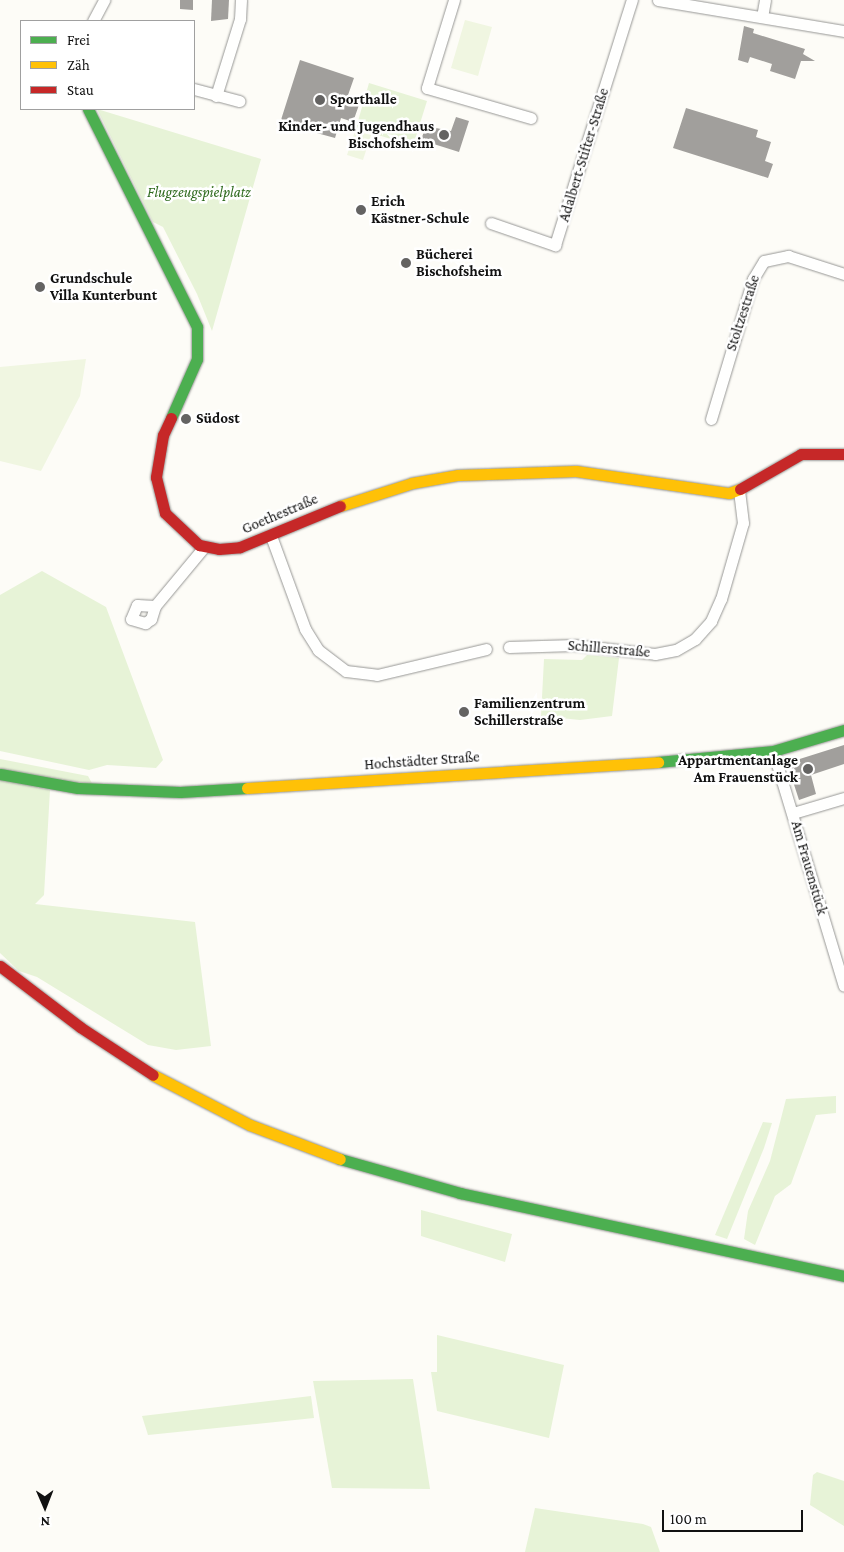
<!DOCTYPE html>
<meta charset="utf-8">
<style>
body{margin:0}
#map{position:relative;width:844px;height:1552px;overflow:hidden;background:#fdfcf7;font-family:"Crimson Pro",serif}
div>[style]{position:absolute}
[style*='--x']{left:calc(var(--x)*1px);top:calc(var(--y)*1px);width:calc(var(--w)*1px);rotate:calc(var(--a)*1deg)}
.green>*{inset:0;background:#e7f3d7}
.pitch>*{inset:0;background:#f0f6e1}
.building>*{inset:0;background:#a19f9c}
.roads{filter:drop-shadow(0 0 1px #979795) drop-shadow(0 0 1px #979795)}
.street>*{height:11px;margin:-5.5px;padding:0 5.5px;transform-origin:5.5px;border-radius:5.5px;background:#fffffe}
.fast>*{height:11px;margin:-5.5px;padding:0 5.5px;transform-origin:5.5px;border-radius:5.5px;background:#4caf50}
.slow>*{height:11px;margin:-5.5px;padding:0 5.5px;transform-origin:5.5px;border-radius:5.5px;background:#ffc107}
.jam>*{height:11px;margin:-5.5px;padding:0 5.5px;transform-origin:5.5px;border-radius:5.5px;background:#c62828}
.dots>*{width:14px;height:14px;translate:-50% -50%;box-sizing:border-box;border:2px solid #fff;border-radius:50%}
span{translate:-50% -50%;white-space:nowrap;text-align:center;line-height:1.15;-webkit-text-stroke:5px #fff;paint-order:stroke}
.poi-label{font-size:15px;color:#111;font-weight:700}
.left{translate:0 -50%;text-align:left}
.right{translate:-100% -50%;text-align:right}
.street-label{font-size:15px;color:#111}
.park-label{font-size:15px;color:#2f6b1f;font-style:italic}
.legend{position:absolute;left:20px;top:20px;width:175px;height:90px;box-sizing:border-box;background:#fff;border:1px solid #a0a0a0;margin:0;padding:6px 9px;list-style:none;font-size:15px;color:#111}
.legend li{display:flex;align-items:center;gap:10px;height:25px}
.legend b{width:25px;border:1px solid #a0a0a0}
.north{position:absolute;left:20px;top:1482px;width:50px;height:50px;-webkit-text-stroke:4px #fff;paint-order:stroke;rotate:179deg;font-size:14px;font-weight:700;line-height:20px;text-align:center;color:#111}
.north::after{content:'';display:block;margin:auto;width:18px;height:22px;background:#111;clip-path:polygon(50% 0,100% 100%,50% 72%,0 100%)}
.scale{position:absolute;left:662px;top:1510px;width:141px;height:22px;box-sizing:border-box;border:2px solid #111;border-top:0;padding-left:6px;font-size:15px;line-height:18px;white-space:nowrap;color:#111;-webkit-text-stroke:4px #fff;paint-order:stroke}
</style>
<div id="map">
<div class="green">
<div style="clip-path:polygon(369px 83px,427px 101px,413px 146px,356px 128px)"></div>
<div style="clip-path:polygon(97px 109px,261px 159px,212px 331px,197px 294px,163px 227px,153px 222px)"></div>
<div style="clip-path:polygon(42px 571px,106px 607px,163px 760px,156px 768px,107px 765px,89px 770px,0 751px,0 595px)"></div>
<div style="clip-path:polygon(587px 655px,619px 658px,612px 716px,580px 720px,541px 716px,544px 659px,582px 660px)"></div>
<div style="clip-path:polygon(0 759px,88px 776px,93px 785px,0 769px)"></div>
<div style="clip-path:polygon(0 779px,50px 790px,44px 895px,35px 904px,195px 922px,211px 1046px,176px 1050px,148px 1045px,37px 977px,19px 971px,0 953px)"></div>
<div style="clip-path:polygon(836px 1096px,836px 1113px,816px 1115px,791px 1184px,775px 1196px,755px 1245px,744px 1239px,748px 1211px,770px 1161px,786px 1099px)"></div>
<div style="clip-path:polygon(763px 1122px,772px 1123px,764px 1148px,727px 1239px,715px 1235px)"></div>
<div style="clip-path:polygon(421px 1210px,512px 1234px,505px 1262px,421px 1236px)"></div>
<div style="clip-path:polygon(437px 1335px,564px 1365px,549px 1438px,437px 1411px,431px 1372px,437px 1372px)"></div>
<div style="clip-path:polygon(413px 1379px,430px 1489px,332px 1488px,313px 1381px)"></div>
<div style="clip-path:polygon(311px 1396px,314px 1418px,148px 1435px,142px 1416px)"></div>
<div style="clip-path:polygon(817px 1472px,844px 1481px,844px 1526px,810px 1505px,813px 1475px)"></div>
<div style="clip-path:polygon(535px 1508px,643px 1524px,651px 1527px,660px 1552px,525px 1552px)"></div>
</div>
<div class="pitch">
<div style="clip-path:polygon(465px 20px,492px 27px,478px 76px,451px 68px)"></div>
<div style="clip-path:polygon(355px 131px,371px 135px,363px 160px,347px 155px)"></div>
<div style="clip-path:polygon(86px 359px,80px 396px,41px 471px,0 461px,0 367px)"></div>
</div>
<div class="building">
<div style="clip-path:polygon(180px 0,193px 0,193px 10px,180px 9px)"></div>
<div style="clip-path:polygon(212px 0,229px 0,228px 19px,211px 21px)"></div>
<div style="clip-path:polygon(744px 26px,754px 29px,753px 33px,805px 49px,803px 54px,815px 61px,801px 61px,795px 79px,770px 71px,772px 64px,750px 57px,748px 63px,738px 60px)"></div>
<div style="clip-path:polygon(300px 60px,354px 78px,347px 98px,360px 102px,353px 122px,341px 118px,335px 138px,280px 123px)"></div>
<div style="clip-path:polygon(686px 108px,758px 130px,756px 137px,771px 142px,765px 161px,773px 164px,768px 178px,673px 148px)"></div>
<div style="clip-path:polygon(456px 117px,469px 121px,459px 152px,421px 140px,426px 126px,451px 131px)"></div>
<div style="clip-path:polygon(844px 745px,844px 764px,811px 775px,816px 794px,799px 800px,787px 763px)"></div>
</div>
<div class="roads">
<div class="street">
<div style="--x:454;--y:0;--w:92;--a:107.1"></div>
<div style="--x:427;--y:88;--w:108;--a:16.1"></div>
<div style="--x:658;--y:0;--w:189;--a:9.5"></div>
<div style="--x:762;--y:17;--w:17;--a:-80"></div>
<div style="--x:93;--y:21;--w:24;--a:-62"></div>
<div style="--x:194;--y:89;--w:47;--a:14.9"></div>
<div style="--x:216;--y:96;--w:81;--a:-72.7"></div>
<div style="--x:240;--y:19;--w:19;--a:-87"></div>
<div style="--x:491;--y:223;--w:68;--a:19"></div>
<div style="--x:555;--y:245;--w:257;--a:-72.6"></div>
<div style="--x:711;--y:419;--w:146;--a:-73.3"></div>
<div style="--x:753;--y:279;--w:21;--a:-59"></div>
<div style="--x:764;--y:261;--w:25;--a:-12"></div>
<div style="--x:788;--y:256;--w:59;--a:17.8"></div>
<div style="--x:271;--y:536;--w:99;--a:69.9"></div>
<div style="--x:305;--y:629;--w:25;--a:58"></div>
<div style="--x:318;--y:650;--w:35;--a:37"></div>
<div style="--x:346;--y:671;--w:31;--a:7"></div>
<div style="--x:377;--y:675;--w:112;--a:-13.4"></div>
<div style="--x:155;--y:606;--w:18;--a:-177"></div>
<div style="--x:137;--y:605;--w:15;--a:113"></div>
<div style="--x:131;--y:619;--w:15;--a:16"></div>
<div style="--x:145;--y:623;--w:7;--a:-34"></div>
<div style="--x:151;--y:619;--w:14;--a:-73"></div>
<div style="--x:155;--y:606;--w:77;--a:-50.3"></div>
<div style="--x:509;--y:647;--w:65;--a:-1.8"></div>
<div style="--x:574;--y:645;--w:81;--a:6.3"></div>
<div style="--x:655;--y:654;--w:21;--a:-11"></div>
<div style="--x:676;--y:650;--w:22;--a:-30"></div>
<div style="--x:695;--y:639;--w:24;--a:-48"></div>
<div style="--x:711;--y:621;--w:24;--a:-66"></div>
<div style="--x:721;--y:599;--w:79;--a:-73.9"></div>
<div style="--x:743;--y:523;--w:32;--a:-97"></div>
<div style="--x:773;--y:751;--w:245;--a:73.2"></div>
<div style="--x:793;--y:813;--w:53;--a:-16.4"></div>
</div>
<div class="fast">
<div style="--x:88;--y:109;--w:244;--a:63.4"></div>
<div style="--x:197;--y:327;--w:32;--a:90"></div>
<div style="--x:197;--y:359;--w:64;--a:113.8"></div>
<div style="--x:658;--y:762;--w:116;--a:-5.5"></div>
<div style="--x:773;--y:751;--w:74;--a:-16.5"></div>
<div style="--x:0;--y:774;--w:79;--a:10.2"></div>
<div style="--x:78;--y:788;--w:102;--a:2.2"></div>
<div style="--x:180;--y:792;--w:67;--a:-3.4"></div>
<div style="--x:340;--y:1159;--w:125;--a:15.8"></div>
<div style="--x:460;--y:1193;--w:393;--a:12.2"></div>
</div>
<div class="slow">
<div style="--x:340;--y:506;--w:76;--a:-17.7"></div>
<div style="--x:412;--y:483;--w:47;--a:-9.9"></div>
<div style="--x:458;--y:475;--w:118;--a:-1.9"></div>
<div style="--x:576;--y:471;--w:155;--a:8.2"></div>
<div style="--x:729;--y:493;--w:12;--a:-20"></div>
<div style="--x:247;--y:788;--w:412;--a:-3.6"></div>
<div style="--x:153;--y:1075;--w:109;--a:27.3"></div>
<div style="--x:250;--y:1125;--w:96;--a:20.7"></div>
</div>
<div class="jam">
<div style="--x:171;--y:418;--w:19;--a:115"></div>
<div style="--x:163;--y:435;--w:43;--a:99.5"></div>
<div style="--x:156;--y:477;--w:37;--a:76"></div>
<div style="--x:165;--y:513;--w:47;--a:43.3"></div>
<div style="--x:199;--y:545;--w:20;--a:11"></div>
<div style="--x:219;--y:549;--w:21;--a:-5"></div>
<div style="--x:240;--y:547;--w:108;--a:-22.3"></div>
<div style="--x:740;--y:489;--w:70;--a:-29.8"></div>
<div style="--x:801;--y:454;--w:43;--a:0"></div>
<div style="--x:0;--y:966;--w:101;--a:37.3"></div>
<div style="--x:80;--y:1027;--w:87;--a:33.3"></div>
</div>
</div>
<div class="dots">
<div style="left:320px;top:100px;background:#646362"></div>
<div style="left:444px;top:135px;background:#646362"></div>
<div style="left:361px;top:210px;background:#646362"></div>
<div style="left:406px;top:263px;background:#646362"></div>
<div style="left:40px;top:287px;background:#646362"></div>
<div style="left:186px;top:419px;background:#646362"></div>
<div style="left:464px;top:712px;background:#646362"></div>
<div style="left:808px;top:769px;background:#646362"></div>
</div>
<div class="poi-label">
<span class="left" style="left:330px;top:100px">Sporthalle</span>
<span class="right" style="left:434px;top:135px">Kinder- und Jugendhaus<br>Bischofsheim</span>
<span class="left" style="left:371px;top:210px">Erich<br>Kästner-Schule</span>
<span class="left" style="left:416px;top:263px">Bücherei<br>Bischofsheim</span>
<span class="left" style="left:50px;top:287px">Grundschule<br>Villa Kunterbunt</span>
<span class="left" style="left:196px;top:419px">Südost</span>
<span class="left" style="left:474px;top:712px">Familienzentrum<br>Schillerstraße</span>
<span class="right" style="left:798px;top:769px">Appartmentanlage<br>Am Frauenstück</span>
</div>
<div class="street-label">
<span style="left:584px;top:155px;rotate:-73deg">Adalbert-Stifter-Straße</span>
<span style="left:743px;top:313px;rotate:-72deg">Stoltzestraße</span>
<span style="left:280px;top:514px;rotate:-23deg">Goethestraße</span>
<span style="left:609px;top:649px;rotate:5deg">Schillerstraße</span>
<span style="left:422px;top:761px;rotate:-4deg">Hochstädter Straße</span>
<span style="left:809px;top:868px;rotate:74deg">Am Frauenstück</span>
</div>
<div class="park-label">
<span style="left:199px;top:193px">Flugzeugspielplatz</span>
</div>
<ul class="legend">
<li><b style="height:6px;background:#4caf50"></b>Frei</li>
<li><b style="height:6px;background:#ffc107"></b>Zäh</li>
<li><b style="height:6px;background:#c62828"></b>Stau</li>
</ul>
<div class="north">N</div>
<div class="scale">100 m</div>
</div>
